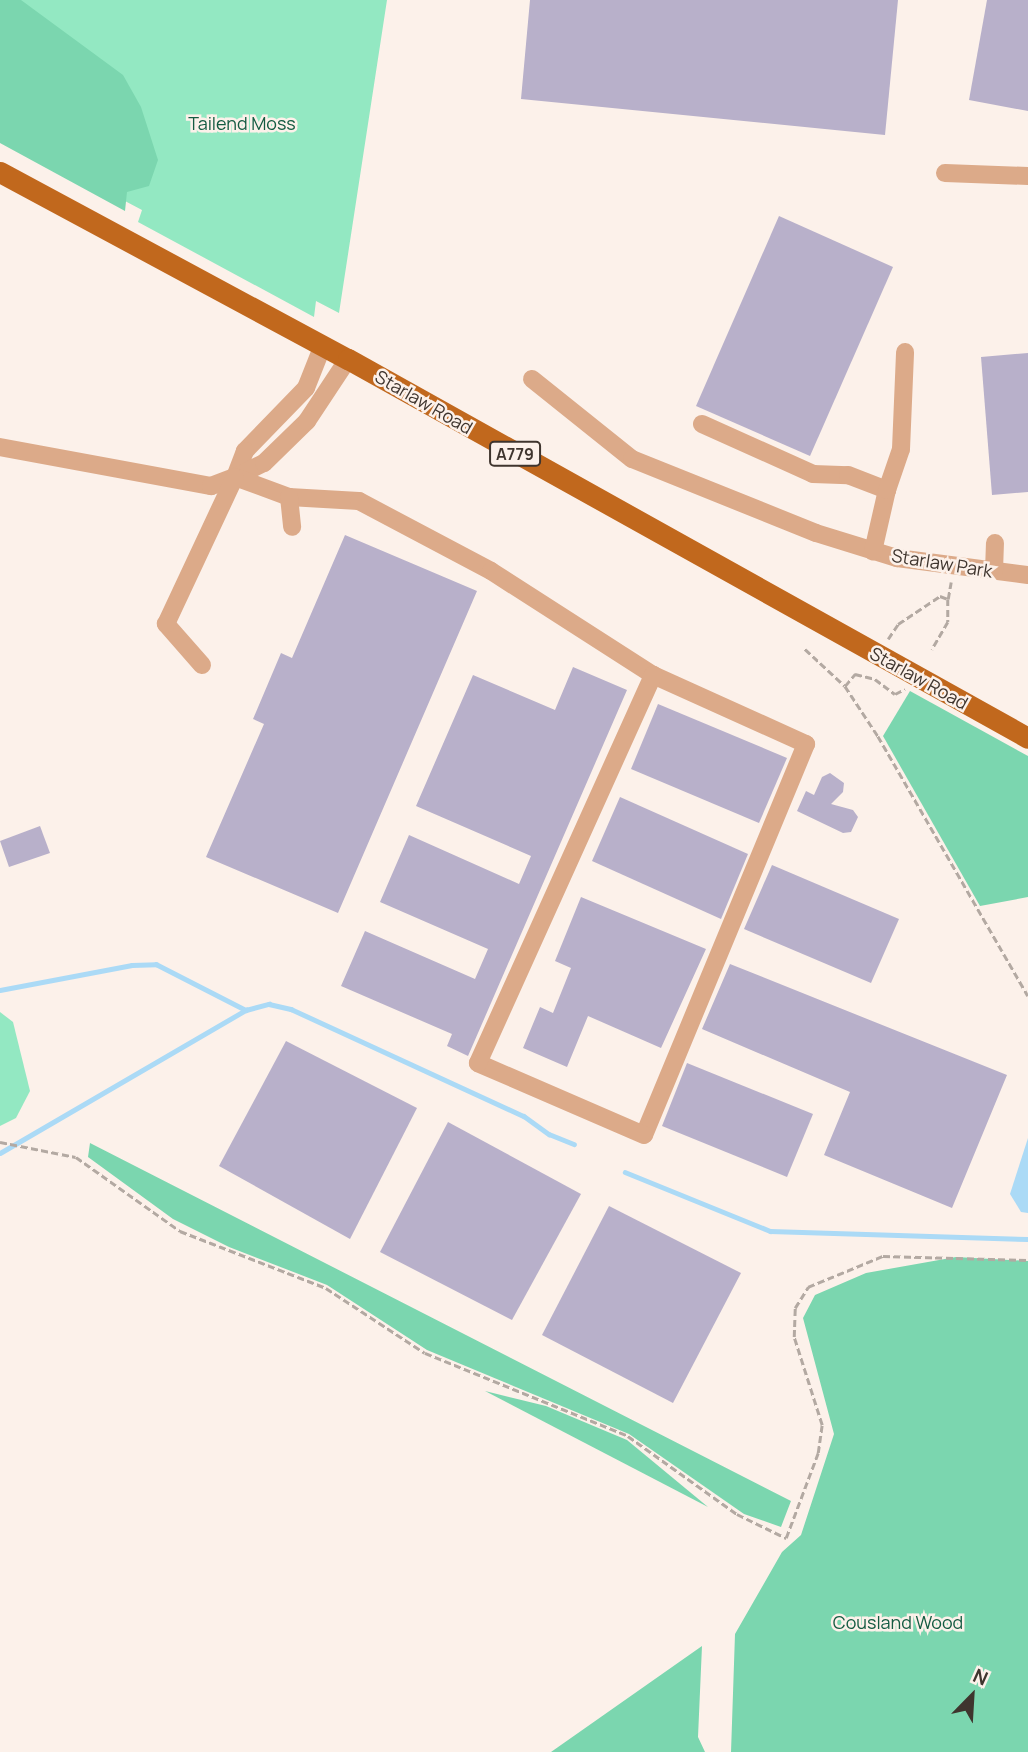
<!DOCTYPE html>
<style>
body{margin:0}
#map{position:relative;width:1028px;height:1752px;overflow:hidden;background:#fcf1ea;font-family:Manrope,sans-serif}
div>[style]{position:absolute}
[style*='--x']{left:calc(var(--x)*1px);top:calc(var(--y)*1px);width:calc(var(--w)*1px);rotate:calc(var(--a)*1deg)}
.green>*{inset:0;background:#93e8c2}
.forest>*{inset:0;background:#7bd6af}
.water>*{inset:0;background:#abdaf6}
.stream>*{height:4.5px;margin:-2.25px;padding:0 2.25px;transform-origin:2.25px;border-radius:2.25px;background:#abdaf6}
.building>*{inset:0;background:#b8b0ca}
.path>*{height:2.5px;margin-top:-1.25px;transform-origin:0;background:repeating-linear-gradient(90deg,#b3a9a2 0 7px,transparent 0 10.5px)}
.minor>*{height:18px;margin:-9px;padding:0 9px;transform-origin:9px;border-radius:9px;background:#dcaa89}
.major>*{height:21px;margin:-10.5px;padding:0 10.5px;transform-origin:10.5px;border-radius:10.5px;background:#c1681d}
span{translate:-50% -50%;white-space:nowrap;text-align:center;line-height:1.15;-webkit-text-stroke:5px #fcf1ea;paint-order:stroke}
.shield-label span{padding:2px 5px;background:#fcf1ea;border:2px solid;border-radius:5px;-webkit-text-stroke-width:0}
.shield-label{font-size:16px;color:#3f352e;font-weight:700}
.park-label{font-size:18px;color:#145b42}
.street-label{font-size:18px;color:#3f352e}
.north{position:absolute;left:937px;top:1661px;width:70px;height:70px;-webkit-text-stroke:5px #fcf1ea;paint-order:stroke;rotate:24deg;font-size:19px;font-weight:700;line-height:28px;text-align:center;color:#3f352e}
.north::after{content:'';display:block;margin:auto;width:24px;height:32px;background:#3f352e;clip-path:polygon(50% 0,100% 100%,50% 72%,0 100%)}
</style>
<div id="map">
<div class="green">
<div style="clip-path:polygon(0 0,387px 0,339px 313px,316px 301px,314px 317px,138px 222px,142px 210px,0 135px)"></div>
<div style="clip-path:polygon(0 1012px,13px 1022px,30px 1091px,16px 1118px,0 1126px)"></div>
</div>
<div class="forest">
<div style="clip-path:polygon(0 0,21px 0,123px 75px,141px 107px,158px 160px,149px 186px,127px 192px,125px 211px,0 143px)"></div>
<div style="clip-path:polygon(910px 691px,1028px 756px,1028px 897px,980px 906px,883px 736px)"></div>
<div style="clip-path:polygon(90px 1143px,791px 1501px,781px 1527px,744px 1514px,629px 1434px,427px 1350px,327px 1285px,229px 1247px,173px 1219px,88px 1157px)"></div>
<div style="clip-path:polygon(956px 1257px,1028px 1261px,1028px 1752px,731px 1752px,735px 1634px,782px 1552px,801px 1535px,834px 1434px,803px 1318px,815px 1295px,866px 1273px)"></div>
<div style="clip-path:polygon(485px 1391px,546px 1406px,627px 1440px,708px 1507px)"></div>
<div style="clip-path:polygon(702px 1646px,698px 1737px,705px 1752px,551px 1752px)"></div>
</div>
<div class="water">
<div style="clip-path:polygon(1028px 1138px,1028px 1213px,1021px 1212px,1010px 1194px)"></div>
</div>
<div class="stream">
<div style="--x:0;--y:990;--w:134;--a:-10.7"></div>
<div style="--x:132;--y:965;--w:24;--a:-2"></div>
<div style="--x:156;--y:964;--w:101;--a:27.1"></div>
<div style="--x:246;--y:1010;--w:24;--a:-15"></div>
<div style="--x:269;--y:1004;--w:23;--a:13"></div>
<div style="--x:291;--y:1009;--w:256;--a:24.7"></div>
<div style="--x:524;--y:1116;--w:31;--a:36"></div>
<div style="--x:549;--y:1134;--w:27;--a:22"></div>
<div style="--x:0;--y:1153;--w:285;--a:-30.2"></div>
<div style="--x:625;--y:1172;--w:157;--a:22.1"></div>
<div style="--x:770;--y:1231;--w:258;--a:1.8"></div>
</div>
<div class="building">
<div style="clip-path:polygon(530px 0,898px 0,885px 135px,521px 99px)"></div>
<div style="clip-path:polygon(987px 0,1028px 0,1028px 111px,969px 100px)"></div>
<div style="clip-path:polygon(779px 216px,893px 267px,810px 456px,696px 406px)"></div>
<div style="clip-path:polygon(1028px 353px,1028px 492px,992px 495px,981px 357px)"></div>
<div style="clip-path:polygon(345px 535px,477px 591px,338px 913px,206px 857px,264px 724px,253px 719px,281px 653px,292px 658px)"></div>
<div style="clip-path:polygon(573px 667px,627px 690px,468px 1056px,447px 1046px,452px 1034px,341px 986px,365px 931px,475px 979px,488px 949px,380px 902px,409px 835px,519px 884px,531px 856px,416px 806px,473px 675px,555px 710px)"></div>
<div style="clip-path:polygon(658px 704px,787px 758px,759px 823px,631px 769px)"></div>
<div style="clip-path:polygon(830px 773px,844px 783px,843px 792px,831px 804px,853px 810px,858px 817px,851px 832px,843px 833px,797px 811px,806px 791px,814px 795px,822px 777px)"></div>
<div style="clip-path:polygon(620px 797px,748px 854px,721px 919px,592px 861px)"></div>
<div style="clip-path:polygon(40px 826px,50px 853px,9px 867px,0 841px)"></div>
<div style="clip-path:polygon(772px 865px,899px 919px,871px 983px,744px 929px)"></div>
<div style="clip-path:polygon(581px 897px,706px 949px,661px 1048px,588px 1016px,567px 1067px,523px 1048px,540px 1007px,553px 1013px,571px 968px,555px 961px)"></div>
<div style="clip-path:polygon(730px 964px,1007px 1075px,952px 1208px,824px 1155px,850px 1092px,702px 1029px)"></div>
<div style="clip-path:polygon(286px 1041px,417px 1108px,350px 1239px,219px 1166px)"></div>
<div style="clip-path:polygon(687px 1063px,813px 1114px,787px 1177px,662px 1126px)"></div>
<div style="clip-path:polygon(448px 1122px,581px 1194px,512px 1320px,380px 1252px)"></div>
<div style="clip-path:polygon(609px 1206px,741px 1273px,673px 1403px,542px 1335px)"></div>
</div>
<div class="path">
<div style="--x:948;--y:599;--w:17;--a:-80"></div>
<div style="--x:888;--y:639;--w:18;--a:-56"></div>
<div style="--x:898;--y:624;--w:50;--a:-33.7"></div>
<div style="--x:940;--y:596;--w:9;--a:21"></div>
<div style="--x:948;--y:599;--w:23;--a:90"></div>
<div style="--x:948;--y:622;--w:32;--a:120"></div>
<div style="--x:805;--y:649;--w:54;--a:42.8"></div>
<div style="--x:845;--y:686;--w:60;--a:56.6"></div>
<div style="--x:878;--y:736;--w:300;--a:60"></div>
<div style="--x:845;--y:686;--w:16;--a:-50"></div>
<div style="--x:855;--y:674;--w:21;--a:14"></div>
<div style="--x:875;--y:679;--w:25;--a:37"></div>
<div style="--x:895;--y:694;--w:11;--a:-27"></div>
<div style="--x:0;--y:1142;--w:77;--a:11.2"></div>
<div style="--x:76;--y:1157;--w:128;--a:35.4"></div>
<div style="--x:180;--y:1231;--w:157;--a:21.3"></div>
<div style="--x:326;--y:1288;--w:118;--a:33.3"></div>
<div style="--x:425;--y:1353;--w:219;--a:22.2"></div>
<div style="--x:628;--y:1436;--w:134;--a:35.6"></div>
<div style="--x:737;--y:1514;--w:55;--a:26.1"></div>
<div style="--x:786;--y:1538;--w:91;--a:-69.4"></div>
<div style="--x:818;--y:1453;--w:28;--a:-82"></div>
<div style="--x:822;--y:1425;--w:92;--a:-107.7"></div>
<div style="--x:794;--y:1337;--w:29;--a:-88"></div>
<div style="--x:795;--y:1308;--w:25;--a:-58"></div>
<div style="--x:808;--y:1287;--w:81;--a:-22.5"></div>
<div style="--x:883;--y:1256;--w:145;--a:1.6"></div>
</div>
<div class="minor">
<div style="--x:945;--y:173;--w:83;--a:2.1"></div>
<div style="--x:323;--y:345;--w:46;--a:111.6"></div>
<div style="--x:306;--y:388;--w:88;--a:134.1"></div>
<div style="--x:245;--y:451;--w:28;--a:111"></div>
<div style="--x:235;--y:477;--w:32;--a:-26"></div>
<div style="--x:264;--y:463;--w:60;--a:-44.3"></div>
<div style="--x:307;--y:421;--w:74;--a:-56.5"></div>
<div style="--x:532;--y:379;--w:128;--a:38.7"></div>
<div style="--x:632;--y:459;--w:198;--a:21.9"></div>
<div style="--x:816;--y:533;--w:85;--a:17.2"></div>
<div style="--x:897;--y:558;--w:132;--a:7.4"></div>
<div style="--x:702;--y:424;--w:122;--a:24.2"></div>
<div style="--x:813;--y:474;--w:35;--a:2"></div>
<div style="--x:848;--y:475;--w:42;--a:21"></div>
<div style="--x:887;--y:490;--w:63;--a:102.9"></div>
<div style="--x:0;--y:447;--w:215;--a:10.5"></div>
<div style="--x:211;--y:486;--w:26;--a:-21"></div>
<div style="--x:235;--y:477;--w:58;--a:20.3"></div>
<div style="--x:289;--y:497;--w:70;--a:3.3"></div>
<div style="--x:359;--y:501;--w:149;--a:27.9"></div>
<div style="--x:491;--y:571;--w:193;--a:32.7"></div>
<div style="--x:653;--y:675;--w:168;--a:24.3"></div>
<div style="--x:806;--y:744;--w:423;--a:112.5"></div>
<div style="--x:644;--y:1135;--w:181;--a:-156.6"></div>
<div style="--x:478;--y:1063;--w:426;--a:-65.7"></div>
<div style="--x:887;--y:490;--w:43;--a:-71.1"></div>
<div style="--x:901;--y:449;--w:97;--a:-87.6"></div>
<div style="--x:289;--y:497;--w:30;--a:84"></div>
<div style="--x:994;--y:571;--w:28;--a:-88"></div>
<div style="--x:202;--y:665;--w:55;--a:-131.3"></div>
<div style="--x:166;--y:624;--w:162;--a:-64.9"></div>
</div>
<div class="major">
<div style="--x:0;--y:172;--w:395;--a:28.3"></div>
<div style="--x:348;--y:359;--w:778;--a:29.13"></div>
</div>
<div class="shield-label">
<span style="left:515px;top:454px">A779</span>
</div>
<div class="park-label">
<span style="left:242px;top:123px">Tailend Moss</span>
<span style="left:898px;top:1622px">Cousland Wood</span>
</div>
<div class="street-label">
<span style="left:424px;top:402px;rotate:30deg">Starlaw Road</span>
<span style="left:942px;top:563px;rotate:9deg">Starlaw Park</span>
<span style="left:919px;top:678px;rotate:29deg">Starlaw Road</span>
</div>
<div class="north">N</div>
</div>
